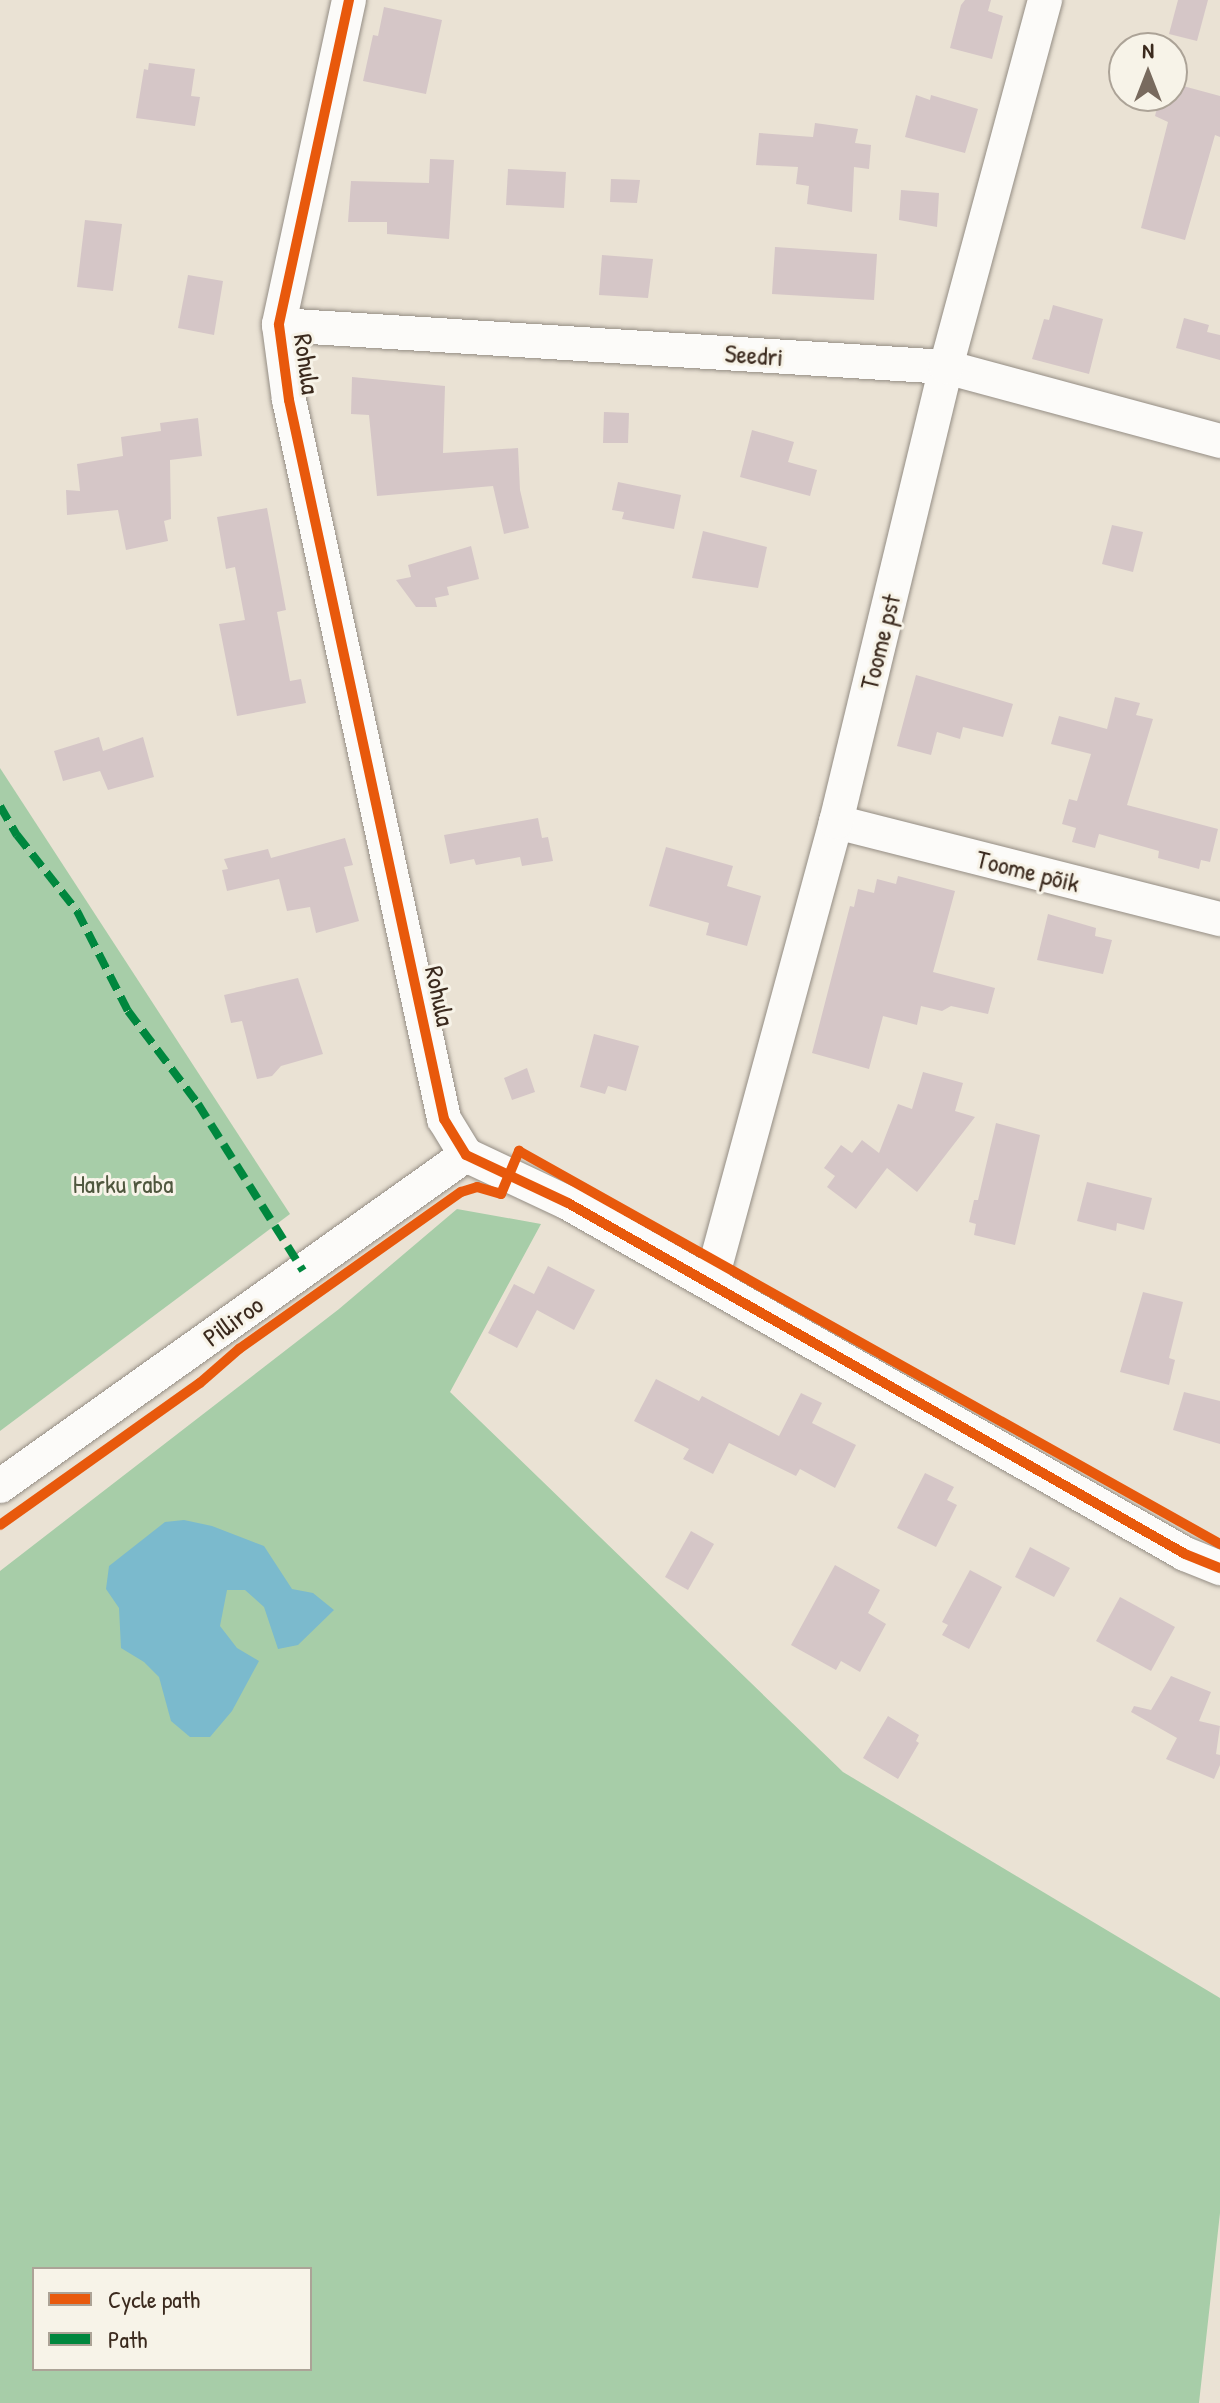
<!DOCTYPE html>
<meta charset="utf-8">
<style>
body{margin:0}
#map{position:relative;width:1220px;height:2403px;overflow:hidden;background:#eae2d4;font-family:"Patrick Hand",sans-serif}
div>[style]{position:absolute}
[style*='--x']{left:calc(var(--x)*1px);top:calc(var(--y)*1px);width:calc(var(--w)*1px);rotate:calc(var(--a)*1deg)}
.forest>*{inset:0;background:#a7cda8}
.water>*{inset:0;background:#7bbacd}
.building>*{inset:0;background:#d5c6c7}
.roads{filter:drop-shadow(0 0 2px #948d84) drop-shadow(0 0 2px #948d84)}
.minor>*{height:34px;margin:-17px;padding:0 17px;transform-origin:17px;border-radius:17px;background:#fcfbf9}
.quiet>*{height:8px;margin-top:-4px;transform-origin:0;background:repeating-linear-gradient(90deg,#00873e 0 16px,transparent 0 24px)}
.cycleway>*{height:10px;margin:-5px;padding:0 5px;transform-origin:5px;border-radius:5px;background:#e8590c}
span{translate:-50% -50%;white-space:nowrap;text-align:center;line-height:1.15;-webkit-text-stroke:6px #f7f3e8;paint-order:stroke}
.street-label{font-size:26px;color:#3b2a1e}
.park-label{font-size:26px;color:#4f573e}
.legend{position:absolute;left:32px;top:2267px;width:280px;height:104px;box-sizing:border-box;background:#f7f3e8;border:2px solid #aca397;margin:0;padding:10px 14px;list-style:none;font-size:24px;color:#3b2a1e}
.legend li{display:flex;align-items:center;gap:16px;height:40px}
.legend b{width:40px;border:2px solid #aca397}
.north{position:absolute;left:1108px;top:32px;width:80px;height:80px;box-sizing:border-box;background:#f7f3e8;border:2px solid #aca397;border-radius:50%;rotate:0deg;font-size:22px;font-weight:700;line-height:32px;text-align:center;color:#3b2a1e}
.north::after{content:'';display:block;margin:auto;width:28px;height:36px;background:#786a5e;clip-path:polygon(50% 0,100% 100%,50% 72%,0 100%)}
</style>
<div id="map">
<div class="forest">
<div style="clip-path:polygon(0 768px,290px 1214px,0 1431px)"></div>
<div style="clip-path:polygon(evenodd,457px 1209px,541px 1224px,450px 1392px,843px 1772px,1220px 1998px,1220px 2213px,1199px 2403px,0 2403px,0 1571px,339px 1309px,457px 1209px,34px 2269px,310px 2269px,310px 2369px,34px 2369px,34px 2269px)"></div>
</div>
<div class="water">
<div style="clip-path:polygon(184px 1520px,212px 1526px,264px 1546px,292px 1589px,313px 1593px,334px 1610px,298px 1645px,278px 1649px,264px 1607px,245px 1590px,227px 1590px,220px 1626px,237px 1648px,259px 1661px,232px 1711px,210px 1737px,190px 1737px,171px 1721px,159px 1677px,144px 1662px,121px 1648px,119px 1608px,106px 1589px,109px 1566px,165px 1522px)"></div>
</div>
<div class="building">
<div style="clip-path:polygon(965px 0,991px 0,988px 11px,1003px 16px,992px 59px,950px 48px,961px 5px)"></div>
<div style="clip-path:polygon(1178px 0,1208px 0,1197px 41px,1169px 34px)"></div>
<div style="clip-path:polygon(384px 7px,442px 20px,426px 94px,363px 81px,373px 35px,378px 36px)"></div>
<div style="clip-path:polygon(149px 63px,195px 69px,191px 96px,200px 97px,195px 126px,136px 118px,144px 69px,148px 70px)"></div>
<div style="clip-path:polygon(1172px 83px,1220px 96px,1220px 137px,1215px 135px,1185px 240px,1141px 228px,1168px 122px,1155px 116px,1160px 96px,1172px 96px)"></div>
<div style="clip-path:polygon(916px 95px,930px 100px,931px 95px,978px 109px,965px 153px,905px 137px)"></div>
<div style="clip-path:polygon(815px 123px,858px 129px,855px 143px,871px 145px,869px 169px,854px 167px,852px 212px,807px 204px,809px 186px,796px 184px,798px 167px,756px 165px,759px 133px,813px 137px)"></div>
<div style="clip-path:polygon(430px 159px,454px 160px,449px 239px,387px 234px,387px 222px,348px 222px,351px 181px,429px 183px)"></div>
<div style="clip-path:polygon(508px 169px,566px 172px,564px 208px,506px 205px)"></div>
<div style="clip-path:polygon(611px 179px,640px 180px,637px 203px,610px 202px)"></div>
<div style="clip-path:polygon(901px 190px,939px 193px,937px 227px,899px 220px)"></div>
<div style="clip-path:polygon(85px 220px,122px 224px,113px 291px,77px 287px)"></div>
<div style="clip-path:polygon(775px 247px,877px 254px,874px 300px,772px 294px)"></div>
<div style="clip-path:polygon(602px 255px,653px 259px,648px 298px,599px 295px)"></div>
<div style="clip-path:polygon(188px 275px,223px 281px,214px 335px,178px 328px)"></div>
<div style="clip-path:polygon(1053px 305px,1103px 319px,1089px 374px,1032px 359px,1044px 319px,1049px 320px)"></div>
<div style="clip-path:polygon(1184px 318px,1209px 325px,1207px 332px,1220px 335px,1220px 360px,1176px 348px)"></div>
<div style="clip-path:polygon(352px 377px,445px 386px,443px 453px,518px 448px,520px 490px,529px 528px,504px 534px,493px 486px,377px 496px,369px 415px,351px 414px)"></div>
<div style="clip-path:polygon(604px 412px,629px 413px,628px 443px,603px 443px)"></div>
<div style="clip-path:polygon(198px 418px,202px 456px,170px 460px,171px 519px,164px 521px,168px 541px,126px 550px,118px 510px,67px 515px,66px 490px,80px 491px,77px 464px,123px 456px,121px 437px,161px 431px,160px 423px)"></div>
<div style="clip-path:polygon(752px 430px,794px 442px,788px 462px,817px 470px,810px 496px,740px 477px)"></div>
<div style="clip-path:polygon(618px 482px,681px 495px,674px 529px,622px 519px,624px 512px,612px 510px)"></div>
<div style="clip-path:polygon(267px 508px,286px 610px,277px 612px,290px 681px,301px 679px,306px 703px,237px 716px,219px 624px,245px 620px,235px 567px,226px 569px,217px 517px)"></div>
<div style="clip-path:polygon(1112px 525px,1143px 532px,1133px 572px,1102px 564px)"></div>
<div style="clip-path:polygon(703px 531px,767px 547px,758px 588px,692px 578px)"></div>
<div style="clip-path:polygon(471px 546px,479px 579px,447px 587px,449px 595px,435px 598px,437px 607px,416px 607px,396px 580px,411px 577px,408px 565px)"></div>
<div style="clip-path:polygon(916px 675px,1013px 704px,1003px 737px,963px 727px,960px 739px,937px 732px,931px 755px,897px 746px)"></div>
<div style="clip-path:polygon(1115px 697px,1140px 703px,1136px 715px,1153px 719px,1127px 805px,1218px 829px,1210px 862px,1201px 860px,1199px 869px,1158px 858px,1159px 851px,1099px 834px,1095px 848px,1072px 842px,1076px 828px,1062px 824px,1069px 799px,1077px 801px,1091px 754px,1051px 744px,1059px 716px,1107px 729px)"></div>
<div style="clip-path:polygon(99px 737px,103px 751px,143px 737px,154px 777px,108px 790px,100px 771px,63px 781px,54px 751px)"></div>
<div style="clip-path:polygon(538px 818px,542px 838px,548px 837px,553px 861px,522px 866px,520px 857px,476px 865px,474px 859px,450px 864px,444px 835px)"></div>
<div style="clip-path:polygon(345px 838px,353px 865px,344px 867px,359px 921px,316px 933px,310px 907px,287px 911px,279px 879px,227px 891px,222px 870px,228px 869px,224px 859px,268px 849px,271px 858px)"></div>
<div style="clip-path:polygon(666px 847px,733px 866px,727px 886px,761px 896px,747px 946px,706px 935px,709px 923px,649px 906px)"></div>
<div style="clip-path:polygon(898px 876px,955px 891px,933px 972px,995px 988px,988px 1014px,951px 1006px,942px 1011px,921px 1006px,917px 1025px,883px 1016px,869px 1069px,812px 1053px,850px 906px,854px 907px,858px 889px,874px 893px,877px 879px,896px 884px)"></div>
<div style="clip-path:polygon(1048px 914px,1096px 928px,1095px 936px,1112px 940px,1103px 974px,1037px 960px)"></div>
<div style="clip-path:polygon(298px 978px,323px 1054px,281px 1066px,272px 1076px,257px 1079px,242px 1021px,231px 1023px,224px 995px)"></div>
<div style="clip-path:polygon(594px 1034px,639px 1046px,626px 1091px,608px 1086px,605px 1094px,580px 1087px)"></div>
<div style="clip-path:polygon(527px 1068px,535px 1092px,512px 1100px,504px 1078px)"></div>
<div style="clip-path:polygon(923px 1072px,963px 1083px,955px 1111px,975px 1117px,917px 1192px,887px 1168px,856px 1209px,827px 1187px,835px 1176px,824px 1168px,841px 1145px,852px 1153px,862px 1140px,879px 1153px,898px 1104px,912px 1109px)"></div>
<div style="clip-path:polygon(996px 1123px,1040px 1135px,1015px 1245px,974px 1235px,976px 1224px,969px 1222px,974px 1200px,978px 1200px)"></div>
<div style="clip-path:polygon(1087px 1182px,1152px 1198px,1144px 1230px,1117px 1223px,1116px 1231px,1077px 1221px)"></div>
<div style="clip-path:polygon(548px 1266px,595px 1290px,574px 1330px,537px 1310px,517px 1348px,488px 1333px,514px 1284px,534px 1294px)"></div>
<div style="clip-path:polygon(1143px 1292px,1183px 1302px,1169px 1358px,1175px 1360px,1169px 1385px,1120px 1372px)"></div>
<div style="clip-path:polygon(656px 1379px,699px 1401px,702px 1396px,779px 1436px,801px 1393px,822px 1403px,812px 1423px,856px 1445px,835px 1488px,800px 1469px,796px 1476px,729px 1443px,713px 1474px,683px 1459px,689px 1449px,634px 1421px)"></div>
<div style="clip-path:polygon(1184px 1392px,1220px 1401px,1220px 1444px,1173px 1430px)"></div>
<div style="clip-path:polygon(925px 1473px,954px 1487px,947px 1500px,957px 1505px,936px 1547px,897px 1528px)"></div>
<div style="clip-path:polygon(691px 1531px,714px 1544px,688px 1590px,665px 1577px)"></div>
<div style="clip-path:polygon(1030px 1547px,1070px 1568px,1054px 1597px,1015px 1577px)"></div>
<div style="clip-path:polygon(835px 1565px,880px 1590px,868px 1613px,886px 1624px,860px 1672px,841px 1661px,836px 1670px,791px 1645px)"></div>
<div style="clip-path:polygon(970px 1570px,1002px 1587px,969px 1649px,942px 1635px,948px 1625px,942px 1622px)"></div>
<div style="clip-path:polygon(1120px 1597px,1175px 1627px,1151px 1671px,1096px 1641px)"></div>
<div style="clip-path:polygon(1171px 1676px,1211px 1692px,1199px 1721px,1220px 1726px,1216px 1754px,1220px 1755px,1220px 1765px,1214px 1779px,1166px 1759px,1177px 1738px,1131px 1712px,1134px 1706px,1151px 1710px)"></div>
<div style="clip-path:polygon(888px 1716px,919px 1735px,916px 1741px,919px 1743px,898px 1779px,863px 1758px)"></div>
</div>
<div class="roads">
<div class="minor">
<div style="--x:349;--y:0;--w:332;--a:102.2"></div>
<div style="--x:279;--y:325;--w:76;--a:82.4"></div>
<div style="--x:289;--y:400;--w:736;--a:77.83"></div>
<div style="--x:444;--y:1119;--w:42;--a:58.6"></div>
<div style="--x:466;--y:1155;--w:113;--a:25.2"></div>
<div style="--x:568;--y:1203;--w:710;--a:29.63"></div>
<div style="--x:1185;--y:1554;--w:38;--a:22"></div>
<div style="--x:279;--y:325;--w:668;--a:3.6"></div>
<div style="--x:946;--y:367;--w:284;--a:15.1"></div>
<div style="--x:836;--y:822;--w:396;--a:14.2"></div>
<div style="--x:711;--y:1282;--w:477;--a:-74.8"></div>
<div style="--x:836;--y:822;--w:468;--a:-76.4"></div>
<div style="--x:946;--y:367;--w:380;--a:-74.9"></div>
<div style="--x:0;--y:1486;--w:572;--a:-35.39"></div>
</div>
</div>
<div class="quiet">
<div style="--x:0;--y:806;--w:34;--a:60"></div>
<div style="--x:17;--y:835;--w:97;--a:51.7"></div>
<div style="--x:77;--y:911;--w:112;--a:63"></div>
<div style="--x:128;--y:1011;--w:116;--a:53"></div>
<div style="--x:198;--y:1104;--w:197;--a:57.8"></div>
</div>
<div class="cycleway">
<div style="--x:349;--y:0;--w:332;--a:102.2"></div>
<div style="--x:279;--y:325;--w:76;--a:82.4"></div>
<div style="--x:289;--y:400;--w:736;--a:77.83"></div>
<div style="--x:444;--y:1119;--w:42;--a:58.6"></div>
<div style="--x:466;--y:1155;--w:113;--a:25.2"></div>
<div style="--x:568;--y:1203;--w:710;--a:29.63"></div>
<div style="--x:1185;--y:1554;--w:38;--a:22"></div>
<div style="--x:0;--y:1525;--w:245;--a:-35.4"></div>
<div style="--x:200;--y:1383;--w:52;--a:-41.1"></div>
<div style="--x:239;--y:1349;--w:272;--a:-35.3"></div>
<div style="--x:461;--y:1192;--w:17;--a:-17"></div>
<div style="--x:477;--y:1187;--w:25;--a:16"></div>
<div style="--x:501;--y:1194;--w:47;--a:-67.3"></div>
<div style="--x:519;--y:1151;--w:804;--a:29.28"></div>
</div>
<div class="street-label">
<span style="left:754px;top:355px;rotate:4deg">Seedri</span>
<span style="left:307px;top:364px;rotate:82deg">Rohula</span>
<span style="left:880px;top:642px;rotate:-76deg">Toome pst</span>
<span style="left:1028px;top:871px;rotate:14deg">Toome põik</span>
<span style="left:440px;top:996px;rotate:78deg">Rohula</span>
<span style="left:233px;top:1321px;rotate:-36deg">Pilliroo</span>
</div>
<div class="park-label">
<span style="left:123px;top:1184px">Harku raba</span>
</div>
<ul class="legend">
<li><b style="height:10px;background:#e8590c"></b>Cycle path</li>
<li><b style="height:10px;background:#00873e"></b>Path</li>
</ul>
<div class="north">N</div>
</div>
